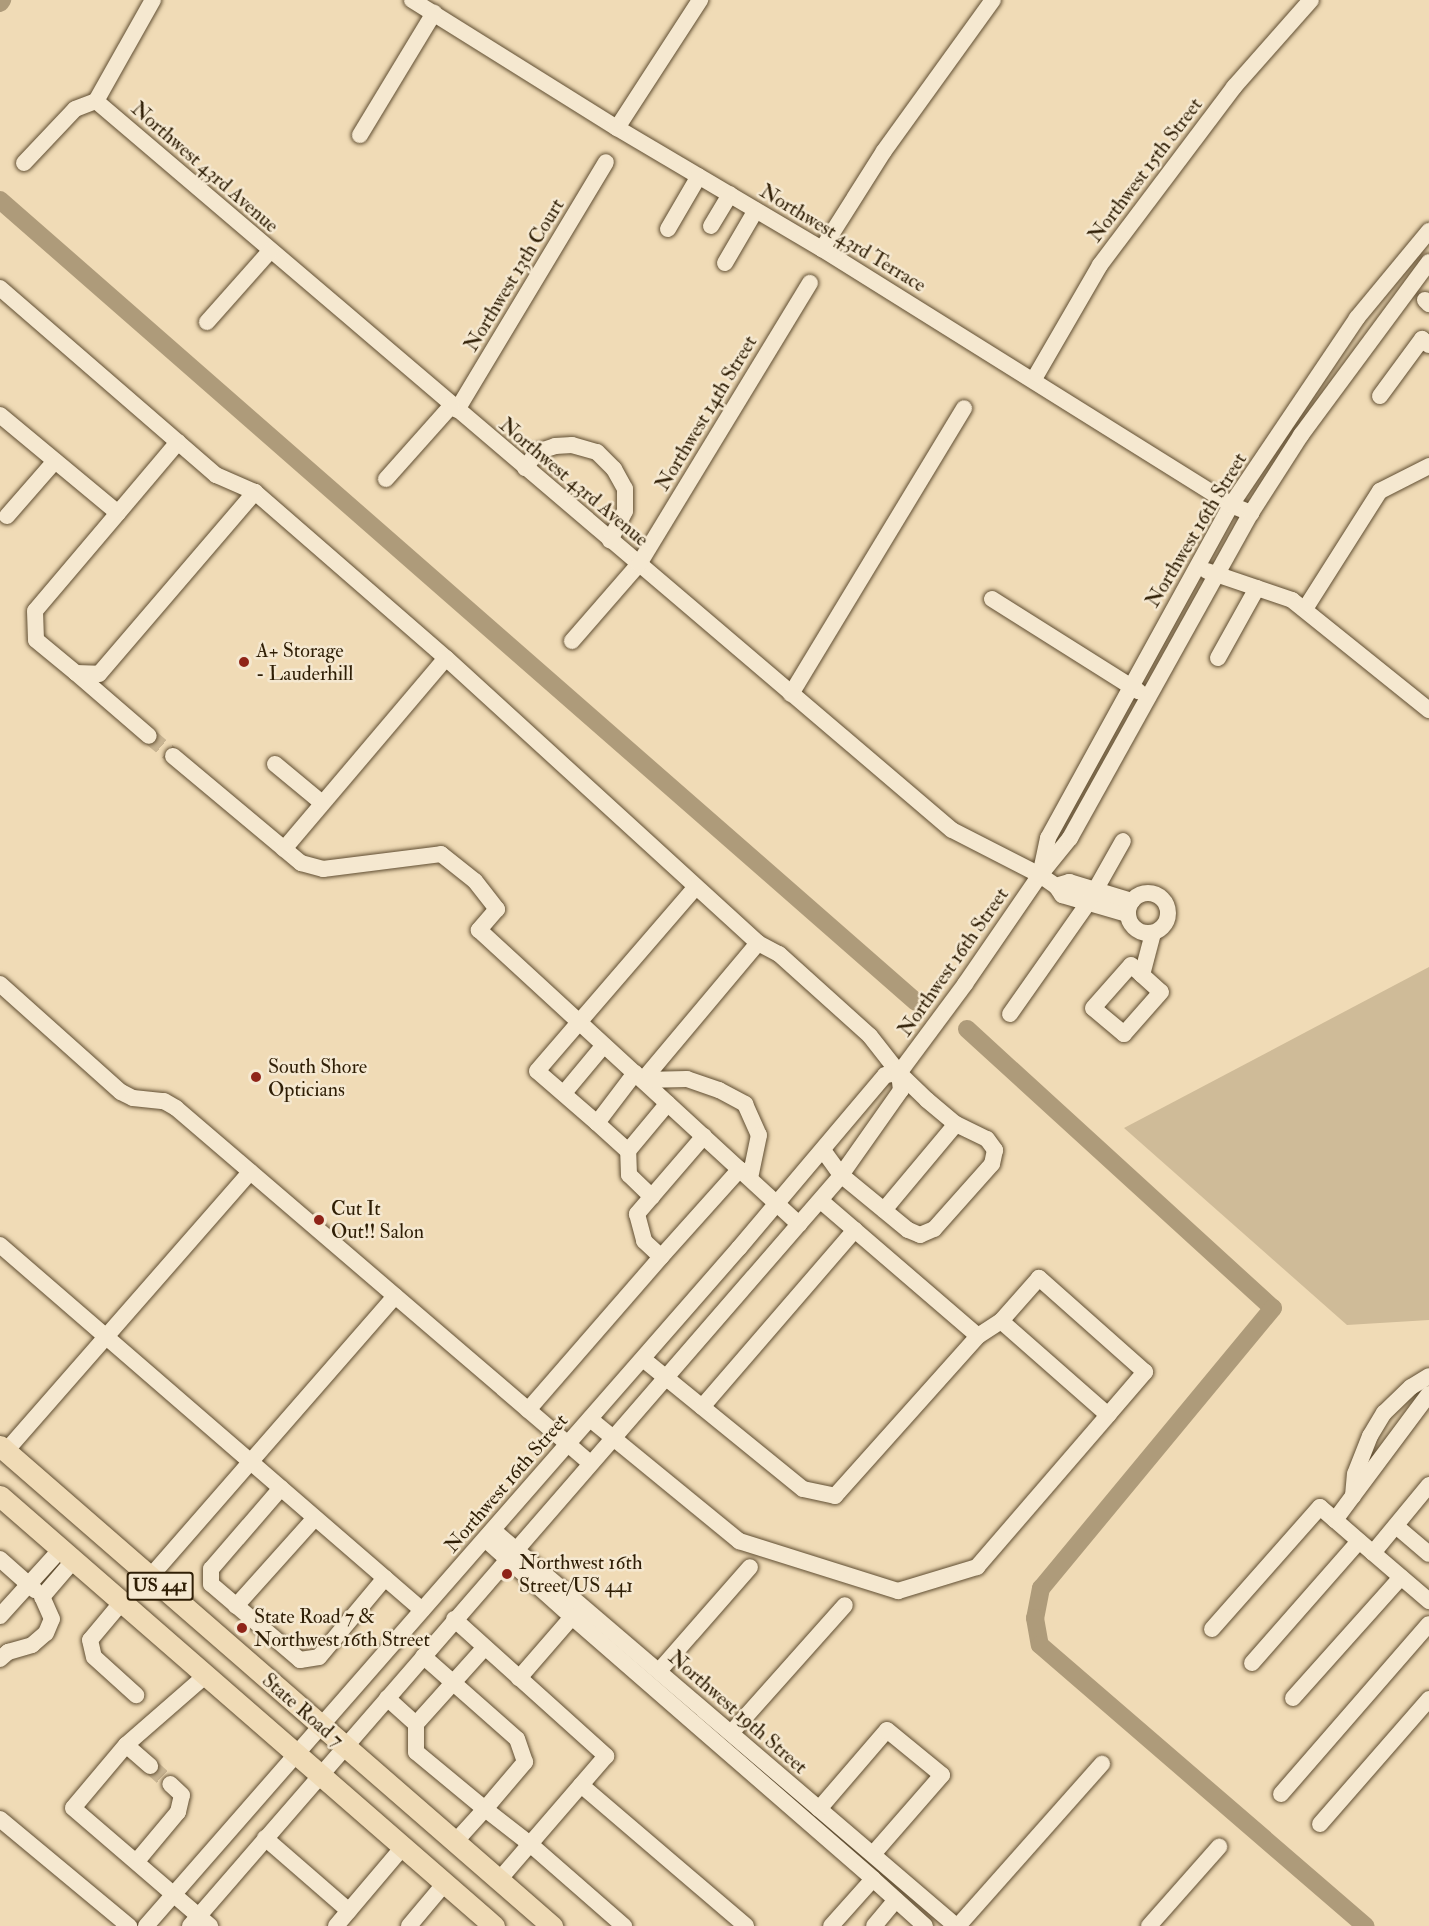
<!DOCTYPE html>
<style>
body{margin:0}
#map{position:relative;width:1429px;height:1926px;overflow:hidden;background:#f0dbb6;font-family:"IM FELL Double Pica",serif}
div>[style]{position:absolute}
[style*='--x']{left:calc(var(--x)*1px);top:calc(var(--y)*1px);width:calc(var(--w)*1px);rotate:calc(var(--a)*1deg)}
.green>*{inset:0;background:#cfbb98}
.canal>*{height:18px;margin:-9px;padding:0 9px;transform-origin:9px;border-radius:9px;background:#ae9b7a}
.minor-tunnel>*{height:16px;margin-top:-8px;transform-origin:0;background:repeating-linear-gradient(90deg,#c9b593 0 16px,transparent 0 24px)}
.roads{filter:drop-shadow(0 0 2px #5f4d31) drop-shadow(0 0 2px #5f4d31)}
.minor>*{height:16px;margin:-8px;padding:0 8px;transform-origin:8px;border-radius:8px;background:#f5e8d0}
.minor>.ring{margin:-8px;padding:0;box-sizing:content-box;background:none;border:16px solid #f5e8d0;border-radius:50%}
.major>*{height:21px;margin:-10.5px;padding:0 10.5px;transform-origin:10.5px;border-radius:10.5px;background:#f0dbb6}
.dots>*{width:16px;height:16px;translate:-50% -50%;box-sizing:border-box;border:3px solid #f5e8d0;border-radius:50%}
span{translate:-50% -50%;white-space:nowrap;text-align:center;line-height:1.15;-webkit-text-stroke:5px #f5e8d0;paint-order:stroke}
.shield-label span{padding:2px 4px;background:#f5e8d0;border:2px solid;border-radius:4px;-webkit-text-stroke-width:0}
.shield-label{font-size:18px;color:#2f1e05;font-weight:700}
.street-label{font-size:20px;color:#2f1e05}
.poi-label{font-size:20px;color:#2f1e05}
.left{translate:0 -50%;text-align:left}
</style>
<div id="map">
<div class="green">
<div style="clip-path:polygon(1429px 967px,1429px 1320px,1347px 1325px,1124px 1128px)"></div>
</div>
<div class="canal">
<div style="--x:0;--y:3;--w:4;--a:-56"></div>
<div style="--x:0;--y:200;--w:1217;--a:41.2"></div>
<div style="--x:967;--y:1029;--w:414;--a:42.4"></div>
<div style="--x:1273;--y:1308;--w:364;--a:129.6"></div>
<div style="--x:1041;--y:1588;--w:31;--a:101"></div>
<div style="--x:1035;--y:1618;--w:27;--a:80"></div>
<div style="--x:1040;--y:1645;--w:430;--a:40.8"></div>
</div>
<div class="minor-tunnel">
<div style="--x:149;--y:736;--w:31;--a:40"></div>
<div style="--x:150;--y:1766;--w:27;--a:42"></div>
</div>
<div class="roads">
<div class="minor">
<div style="--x:412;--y:0;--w:242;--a:32"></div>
<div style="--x:617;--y:128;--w:238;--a:30.6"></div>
<div style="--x:822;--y:249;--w:483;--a:32"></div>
<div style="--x:1231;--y:505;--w:22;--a:22"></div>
<div style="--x:96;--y:101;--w:1124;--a:40.42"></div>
<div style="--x:952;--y:830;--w:99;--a:27.1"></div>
<div style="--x:1040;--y:875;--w:19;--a:35"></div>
<div style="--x:1056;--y:886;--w:11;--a:56"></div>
<div style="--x:1062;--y:895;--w:68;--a:16.3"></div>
<div style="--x:96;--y:101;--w:116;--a:-60.6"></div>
<div style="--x:617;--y:128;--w:153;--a:-57"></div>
<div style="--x:360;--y:135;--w:143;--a:-58.8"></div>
<div style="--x:24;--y:163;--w:74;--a:-46.6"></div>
<div style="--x:75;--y:109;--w:22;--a:-21"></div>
<div style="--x:711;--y:226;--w:37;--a:-59"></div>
<div style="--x:668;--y:229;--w:61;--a:-59.7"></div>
<div style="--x:822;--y:249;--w:116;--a:-57.7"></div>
<div style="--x:884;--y:151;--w:186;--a:-54.2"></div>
<div style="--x:725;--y:263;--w:61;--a:-59.7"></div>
<div style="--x:0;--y:288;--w:286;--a:40.9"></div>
<div style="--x:216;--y:475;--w:43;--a:23.6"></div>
<div style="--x:255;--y:492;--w:253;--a:41"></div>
<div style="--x:446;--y:658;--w:423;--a:42.4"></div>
<div style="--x:758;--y:943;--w:24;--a:28"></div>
<div style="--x:779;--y:954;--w:122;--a:42"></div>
<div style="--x:870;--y:1036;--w:47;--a:51.9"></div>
<div style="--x:899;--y:1073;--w:39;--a:44"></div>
<div style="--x:927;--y:1100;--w:38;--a:40"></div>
<div style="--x:956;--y:1124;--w:34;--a:26"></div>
<div style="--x:987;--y:1139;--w:14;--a:54"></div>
<div style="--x:995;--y:1150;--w:14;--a:102"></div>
<div style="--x:992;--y:1164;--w:87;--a:131.7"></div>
<div style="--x:934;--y:1229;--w:15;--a:157"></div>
<div style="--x:920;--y:1235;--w:13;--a:-157"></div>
<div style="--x:908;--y:1230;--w:87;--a:-140.6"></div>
<div style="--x:841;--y:1175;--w:31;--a:-126"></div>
<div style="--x:1425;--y:300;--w:6;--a:45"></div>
<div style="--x:207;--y:322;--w:95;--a:-48.4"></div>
<div style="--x:1034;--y:379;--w:132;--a:-59.9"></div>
<div style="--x:1100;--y:265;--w:223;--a:-53"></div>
<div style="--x:1234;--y:87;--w:116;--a:-48.5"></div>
<div style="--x:1380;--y:396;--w:71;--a:-53.6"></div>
<div style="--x:1422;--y:339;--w:9;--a:41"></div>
<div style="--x:457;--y:410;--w:289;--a:-59"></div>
<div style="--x:0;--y:415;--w:153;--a:39.7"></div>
<div style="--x:118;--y:513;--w:93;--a:-49.8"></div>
<div style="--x:525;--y:468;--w:20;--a:-53"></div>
<div style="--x:537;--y:452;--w:19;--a:-18"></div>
<div style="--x:555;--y:446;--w:17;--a:-3"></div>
<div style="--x:572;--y:445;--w:26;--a:16"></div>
<div style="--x:597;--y:452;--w:24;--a:45"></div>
<div style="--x:614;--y:469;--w:23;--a:61"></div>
<div style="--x:625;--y:489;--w:22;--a:90"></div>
<div style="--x:625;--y:511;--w:33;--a:117"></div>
<div style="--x:386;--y:479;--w:98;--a:-48.3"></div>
<div style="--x:118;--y:513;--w:128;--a:130.3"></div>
<div style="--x:35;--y:611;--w:29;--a:88"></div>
<div style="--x:36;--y:640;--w:52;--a:39.5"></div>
<div style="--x:76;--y:673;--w:23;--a:2"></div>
<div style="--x:99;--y:674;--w:240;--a:-49.4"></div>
<div style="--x:7;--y:516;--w:73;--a:-48.9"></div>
<div style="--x:1207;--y:571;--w:90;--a:18.8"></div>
<div style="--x:1292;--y:600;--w:176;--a:38.8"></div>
<div style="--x:992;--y:599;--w:173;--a:32.2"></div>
<div style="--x:1305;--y:609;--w:140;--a:-57.6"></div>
<div style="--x:1380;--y:491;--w:55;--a:-27"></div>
<div style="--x:572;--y:641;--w:102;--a:-49"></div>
<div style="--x:639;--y:564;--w:329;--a:-58.7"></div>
<div style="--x:1218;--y:658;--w:80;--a:-60.9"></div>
<div style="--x:76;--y:673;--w:96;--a:40.8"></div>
<div style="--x:791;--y:694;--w:334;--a:-58.8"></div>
<div style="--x:173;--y:756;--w:167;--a:39.9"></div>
<div style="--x:301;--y:863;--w:23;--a:15"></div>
<div style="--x:323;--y:869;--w:119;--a:-7.2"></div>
<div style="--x:441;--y:854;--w:43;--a:38.5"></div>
<div style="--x:475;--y:881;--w:36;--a:52"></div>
<div style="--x:497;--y:909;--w:28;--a:131"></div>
<div style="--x:479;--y:930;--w:435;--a:42.6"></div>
<div style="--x:275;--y:764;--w:61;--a:39.7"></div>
<div style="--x:284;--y:849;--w:250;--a:-49.7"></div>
<div style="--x:1041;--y:871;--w:34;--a:-78"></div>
<div style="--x:1048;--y:838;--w:380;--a:-61.2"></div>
<div style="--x:1231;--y:505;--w:225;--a:-56"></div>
<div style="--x:1357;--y:318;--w:113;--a:-50.4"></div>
<div style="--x:1056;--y:886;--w:14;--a:-17"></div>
<div style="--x:1069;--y:882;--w:66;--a:16.8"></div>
<div class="ring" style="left:1128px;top:893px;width:24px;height:24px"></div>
<div style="--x:1142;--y:975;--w:25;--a:42"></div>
<div style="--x:1161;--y:992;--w:56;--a:131.4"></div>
<div style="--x:1124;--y:1034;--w:40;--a:-140"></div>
<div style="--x:1093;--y:1008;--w:57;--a:-48.5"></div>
<div style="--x:1131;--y:965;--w:15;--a:42"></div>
<div style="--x:1142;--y:975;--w:43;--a:-75.3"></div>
<div style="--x:0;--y:984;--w:162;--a:41.8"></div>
<div style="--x:121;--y:1092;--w:13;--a:27"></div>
<div style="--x:133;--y:1098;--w:31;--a:6"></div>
<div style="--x:164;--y:1101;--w:14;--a:30"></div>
<div style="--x:176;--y:1108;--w:545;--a:40.61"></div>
<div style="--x:1010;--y:1014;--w:136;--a:-54.9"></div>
<div style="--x:1088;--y:903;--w:71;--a:-60.6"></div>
<div style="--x:643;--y:1080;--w:44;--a:-1.3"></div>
<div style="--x:687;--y:1079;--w:34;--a:19"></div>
<div style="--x:719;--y:1090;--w:30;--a:28"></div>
<div style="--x:745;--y:1104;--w:34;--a:66"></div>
<div style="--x:759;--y:1135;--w:44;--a:101.8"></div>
<div style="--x:643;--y:1080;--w:179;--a:-50"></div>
<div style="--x:564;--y:1093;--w:62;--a:-50.2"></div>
<div style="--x:597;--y:1123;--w:79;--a:-139.1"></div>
<div style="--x:537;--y:1071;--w:243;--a:-49.2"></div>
<div style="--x:704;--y:1136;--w:103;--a:130.7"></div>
<div style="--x:637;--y:1214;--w:28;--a:75"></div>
<div style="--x:644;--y:1241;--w:23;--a:43"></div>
<div style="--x:661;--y:1257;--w:118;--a:-48.1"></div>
<div style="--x:628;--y:1151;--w:42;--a:-137.9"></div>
<div style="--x:597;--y:1123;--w:63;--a:-52.8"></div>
<div style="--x:652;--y:1197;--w:32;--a:-136"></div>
<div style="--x:629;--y:1175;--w:24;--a:-92"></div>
<div style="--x:628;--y:1151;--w:62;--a:-50.2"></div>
<div style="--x:884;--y:1210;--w:112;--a:-50.1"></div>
<div style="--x:0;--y:1245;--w:558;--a:40.86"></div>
<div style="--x:978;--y:1336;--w:27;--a:-33"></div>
<div style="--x:1001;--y:1321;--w:142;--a:41.3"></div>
<div style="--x:1108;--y:1415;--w:57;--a:-49.3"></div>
<div style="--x:1145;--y:1372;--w:142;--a:-138.4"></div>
<div style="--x:1039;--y:1278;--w:57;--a:131.5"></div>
<div style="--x:643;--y:1359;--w:206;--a:39.1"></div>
<div style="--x:803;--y:1489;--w:33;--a:12"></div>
<div style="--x:835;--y:1496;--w:215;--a:-48.2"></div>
<div style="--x:978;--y:1336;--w:208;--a:-139.3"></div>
<div style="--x:702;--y:1407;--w:234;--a:-49.2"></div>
<div style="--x:528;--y:1410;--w:203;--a:-49"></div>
<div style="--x:590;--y:1419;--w:193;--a:39.3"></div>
<div style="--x:739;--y:1541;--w:167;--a:17.5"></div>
<div style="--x:898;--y:1591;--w:83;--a:-16.9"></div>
<div style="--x:977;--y:1567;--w:201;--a:-49.2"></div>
<div style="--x:6;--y:1451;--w:371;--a:-48.8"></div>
<div style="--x:1429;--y:1485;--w:88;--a:129.5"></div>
<div style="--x:1373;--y:1553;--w:74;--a:40.6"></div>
<div style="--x:281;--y:1488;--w:107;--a:130.8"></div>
<div style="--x:211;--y:1569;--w:15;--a:90"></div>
<div style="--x:211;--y:1584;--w:117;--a:40.5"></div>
<div style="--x:300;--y:1660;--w:19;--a:-9"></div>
<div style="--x:319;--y:1657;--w:103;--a:-50.1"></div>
<div style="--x:1353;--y:1496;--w:22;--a:-85"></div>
<div style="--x:1355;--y:1474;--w:41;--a:-68.5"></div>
<div style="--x:1370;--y:1436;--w:27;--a:-59"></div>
<div style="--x:1384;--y:1413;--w:37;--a:-44"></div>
<div style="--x:1411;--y:1387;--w:21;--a:-31"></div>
<div style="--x:1396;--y:1526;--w:43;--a:40.3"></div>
<div style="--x:493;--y:1530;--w:609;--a:40.54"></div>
<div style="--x:485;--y:1539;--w:117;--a:41.9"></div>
<div style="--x:572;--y:1617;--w:81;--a:131"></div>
<div style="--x:1373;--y:1553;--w:50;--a:-139"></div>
<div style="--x:1335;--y:1520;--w:157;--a:-53.3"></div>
<div style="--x:0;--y:1559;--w:47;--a:41.5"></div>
<div style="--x:150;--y:1577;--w:373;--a:-48.9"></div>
<div style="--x:121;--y:1603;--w:48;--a:130"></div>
<div style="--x:90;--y:1640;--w:17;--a:77"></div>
<div style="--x:94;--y:1657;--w:57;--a:42.1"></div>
<div style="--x:236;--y:1606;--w:118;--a:-48.1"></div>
<div style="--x:0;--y:1616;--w:89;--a:-47.7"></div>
<div style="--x:572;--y:1617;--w:399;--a:41"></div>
<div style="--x:873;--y:1879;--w:63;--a:131.8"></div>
<div style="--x:454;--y:1619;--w:205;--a:42"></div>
<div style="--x:606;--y:1756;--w:164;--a:130.8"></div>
<div style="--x:1212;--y:1629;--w:163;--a:-48.5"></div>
<div style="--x:1320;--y:1507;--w:20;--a:41"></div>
<div style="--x:0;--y:1659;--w:11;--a:-41"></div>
<div style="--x:8;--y:1652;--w:25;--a:-16"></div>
<div style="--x:32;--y:1645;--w:18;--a:-41"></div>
<div style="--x:46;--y:1633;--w:15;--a:-67"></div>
<div style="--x:52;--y:1619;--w:24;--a:-114"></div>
<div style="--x:42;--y:1597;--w:48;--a:-49.3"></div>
<div style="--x:1252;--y:1663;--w:162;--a:-48.7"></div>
<div style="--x:659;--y:1671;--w:138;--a:-48.8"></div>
<div style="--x:205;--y:1676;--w:105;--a:138.9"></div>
<div style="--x:126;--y:1745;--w:82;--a:130.1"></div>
<div style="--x:73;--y:1808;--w:181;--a:40.7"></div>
<div style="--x:387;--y:1698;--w:39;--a:42"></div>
<div style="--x:416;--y:1724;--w:28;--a:90"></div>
<div style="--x:416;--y:1752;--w:89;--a:39.6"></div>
<div style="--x:485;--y:1809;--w:62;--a:-49.6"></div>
<div style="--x:525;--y:1762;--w:24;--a:-109"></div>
<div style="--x:517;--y:1739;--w:125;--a:-138.6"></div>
<div style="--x:1293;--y:1698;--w:162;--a:-48.2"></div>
<div style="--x:416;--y:1724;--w:103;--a:-48.1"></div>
<div style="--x:731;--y:1733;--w:171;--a:-48.3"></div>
<div style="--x:126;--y:1745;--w:32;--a:41"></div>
<div style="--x:581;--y:1785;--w:217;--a:40.5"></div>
<div style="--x:1281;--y:1794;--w:225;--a:-49"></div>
<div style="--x:819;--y:1809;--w:104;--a:-49.3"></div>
<div style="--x:887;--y:1730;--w:71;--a:39.3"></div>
<div style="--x:942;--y:1775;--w:105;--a:131.1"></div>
<div style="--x:0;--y:1819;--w:168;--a:39.7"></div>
<div style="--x:1320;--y:1824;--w:166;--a:-48.9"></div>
<div style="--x:265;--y:1838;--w:111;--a:41"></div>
<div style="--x:455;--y:1842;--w:45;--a:-47.7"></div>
<div style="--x:485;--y:1809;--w:57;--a:37.9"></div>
<div style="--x:530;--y:1844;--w:125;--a:41.1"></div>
<div style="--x:137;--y:1861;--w:64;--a:-50.1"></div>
<div style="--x:178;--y:1812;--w:17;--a:-77"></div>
<div style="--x:182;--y:1795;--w:16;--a:-137"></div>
<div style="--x:873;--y:1879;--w:70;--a:42.1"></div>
<div style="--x:146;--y:1926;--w:901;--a:-48.83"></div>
<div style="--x:739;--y:1248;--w:226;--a:-49.8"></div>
<div style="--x:885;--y:1075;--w:14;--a:-8"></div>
<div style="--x:899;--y:1073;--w:111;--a:-53.4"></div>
<div style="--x:965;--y:984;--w:132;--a:-55.5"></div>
<div style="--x:1040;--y:875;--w:48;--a:-51"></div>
<div style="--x:1070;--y:838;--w:372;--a:-60.9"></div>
<div style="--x:1251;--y:513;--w:93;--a:-57.3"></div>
<div style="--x:1301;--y:435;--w:215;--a:-53.5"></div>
<div style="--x:190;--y:1926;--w:990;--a:-49.05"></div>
<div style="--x:839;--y:1178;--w:108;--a:-54.8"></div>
<div style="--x:901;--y:1090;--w:17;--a:-97"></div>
<div style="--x:336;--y:1926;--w:104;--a:-49.7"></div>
<div style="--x:409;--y:1926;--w:56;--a:-50.1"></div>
<div style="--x:874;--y:1926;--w:34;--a:-50"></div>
<div style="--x:958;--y:1926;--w:217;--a:-48.4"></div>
<div style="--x:1149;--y:1926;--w:106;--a:-48.5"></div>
</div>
<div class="major">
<div style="--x:0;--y:1446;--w:732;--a:41.01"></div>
<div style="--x:0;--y:1496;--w:655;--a:41.04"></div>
</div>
</div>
<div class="dots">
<div style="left:244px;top:662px;background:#8f2418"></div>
<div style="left:256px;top:1077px;background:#8f2418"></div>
<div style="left:319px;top:1220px;background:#8f2418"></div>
<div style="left:507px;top:1574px;background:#8f2418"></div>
<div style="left:242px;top:1628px;background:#8f2418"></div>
</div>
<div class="shield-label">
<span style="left:160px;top:1586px">US 441</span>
</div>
<div class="street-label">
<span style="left:205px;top:167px;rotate:41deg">Northwest 43rd Avenue</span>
<span style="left:1145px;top:170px;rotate:-53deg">Northwest 15th Street</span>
<span style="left:843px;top:238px;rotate:31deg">Northwest 43rd Terrace</span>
<span style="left:514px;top:275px;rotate:-59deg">Northwest 13th Court</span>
<span style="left:706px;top:413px;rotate:-59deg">Northwest 14th Street</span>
<span style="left:574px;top:482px;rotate:40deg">Northwest 43rd Avenue</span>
<span style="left:1196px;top:530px;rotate:-59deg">Northwest 16th Street</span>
<span style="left:953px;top:962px;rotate:-55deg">Northwest 16th Street</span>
<span style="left:506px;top:1483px;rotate:-49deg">Northwest 16th Street</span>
<span style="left:303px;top:1710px;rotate:41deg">State Road 7</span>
<span style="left:738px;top:1712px;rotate:41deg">Northwest 19th Street</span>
</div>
<div class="poi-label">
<span class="left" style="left:256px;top:662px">A+ Storage<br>- Lauderhill</span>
<span class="left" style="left:268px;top:1078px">South Shore<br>Opticians</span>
<span class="left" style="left:331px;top:1220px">Cut It<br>Out!! Salon</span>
<span class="left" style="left:519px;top:1574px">Northwest 16th<br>Street/US 441</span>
<span class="left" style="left:254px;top:1628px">State Road 7 &amp;<br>Northwest 16th Street</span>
</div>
</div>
